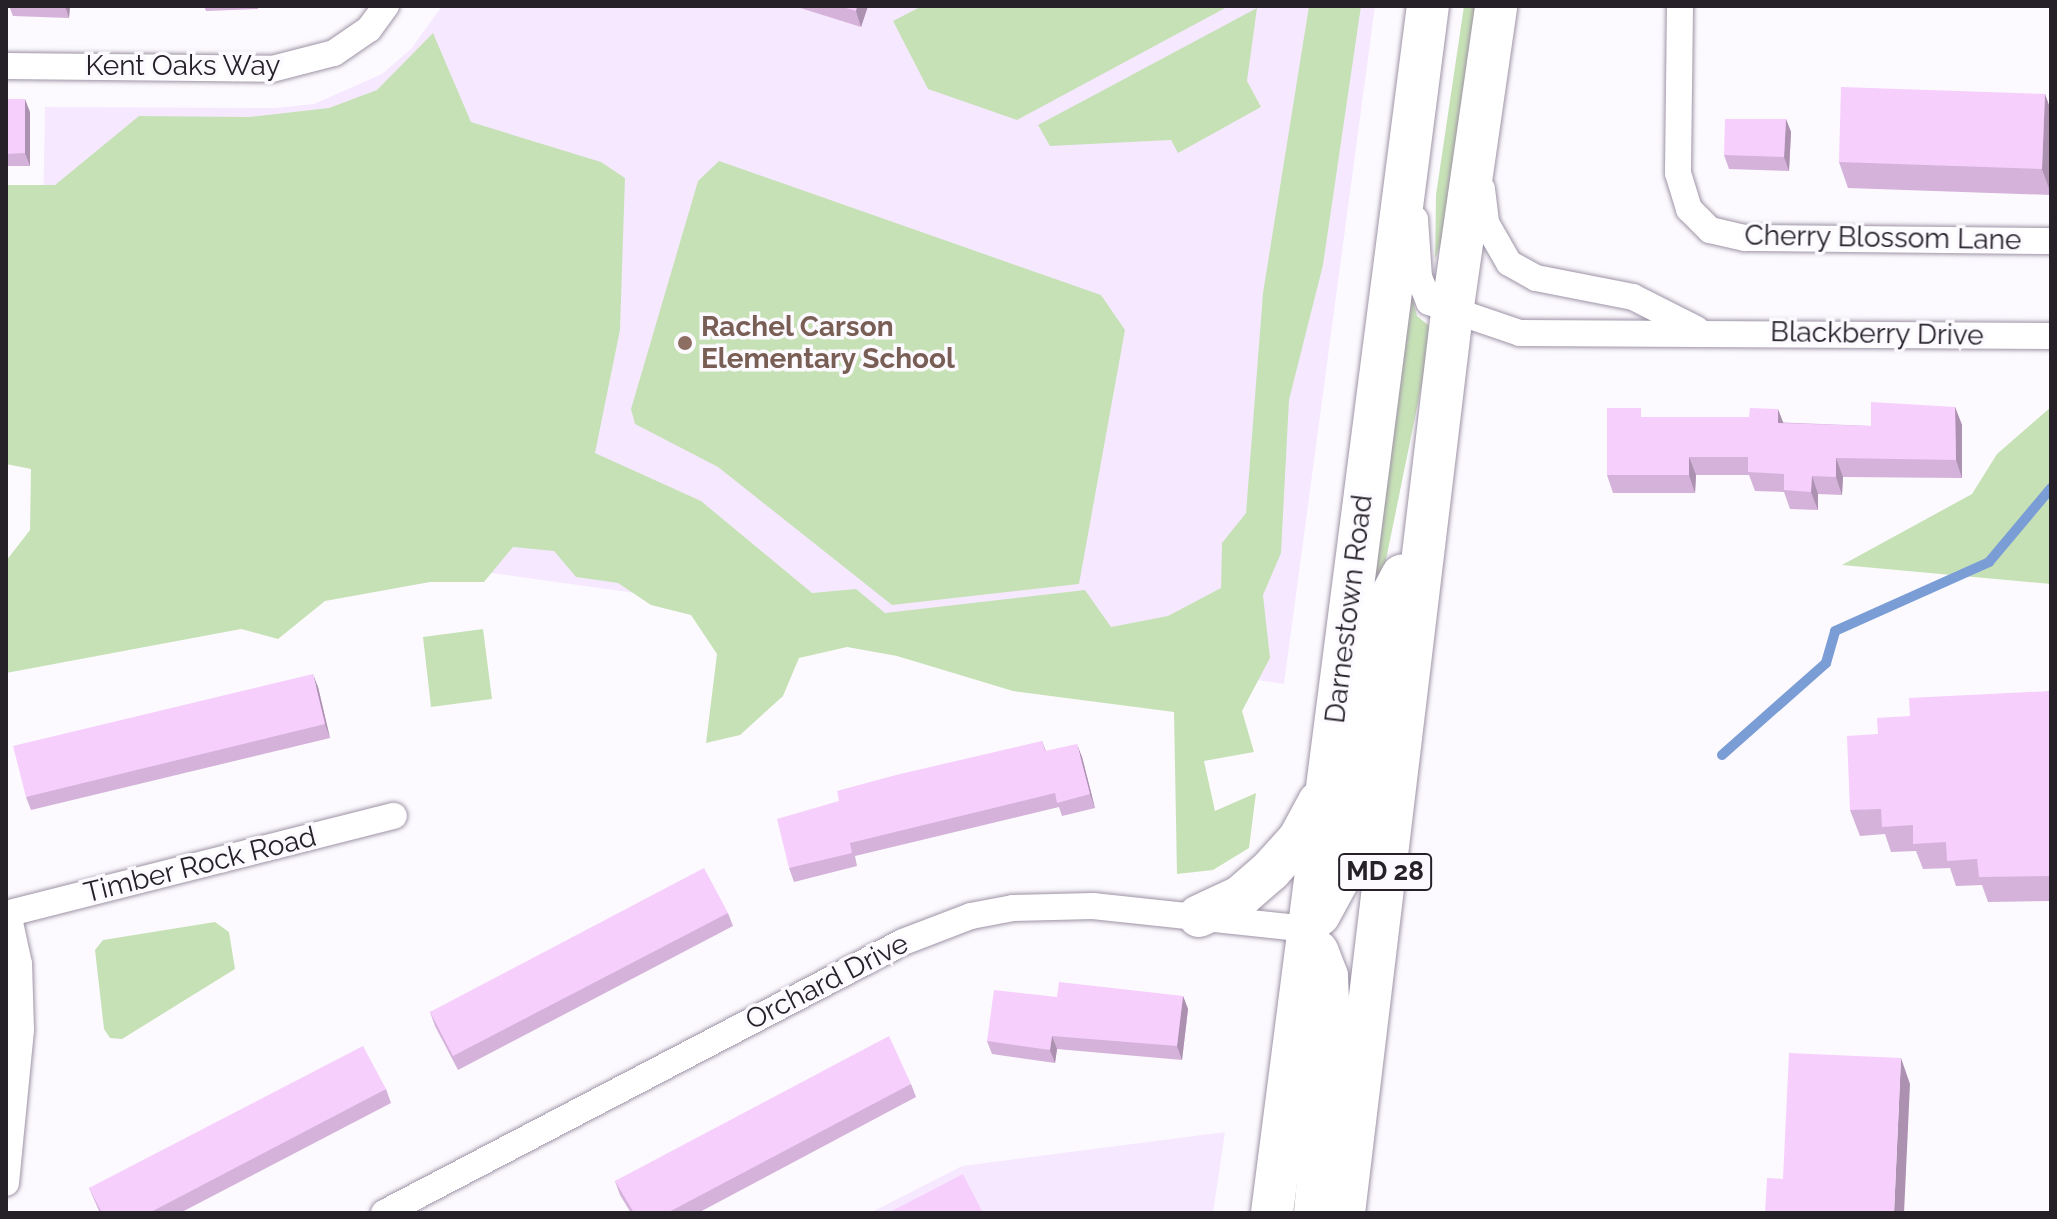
<!DOCTYPE html>
<style>
body{margin:0}
#map{position:relative;width:2057px;height:1219px;overflow:hidden;background:#fcfafe;font-family:Raleway,sans-serif}
div>[style]{position:absolute}
[style*='--x']{left:calc(var(--x)*1px);top:calc(var(--y)*1px);width:calc(var(--w)*1px);rotate:calc(var(--a)*1deg)}
.built>*{inset:0;background:#f6e9ff}
.green>*{inset:0;background:#c7e1b7}
.stream>*{height:10px;margin:-5px;padding:0 5px;transform-origin:5px;border-radius:5px;background:#7a9dd6}
.roads{filter:drop-shadow(0 0 2px #9e93a6) drop-shadow(0 0 2px #9e93a6)}
.street>*{height:26px;margin:-13px;padding:0 13px;transform-origin:13px;border-radius:13px;background:#fff}
.primary>*{height:42px;margin:-21px;padding:0 21px;transform-origin:21px;border-radius:21px;background:#fff}
.wall>*{inset:0;background:#d4b2da}
.shaded-wall>*{inset:0;background:#ac91b1}
.building>*{inset:0;background:#f6cffd}
.dots>*{width:22px;height:22px;translate:-50% -50%;box-sizing:border-box;border:4px solid #fcfafe;border-radius:50%}
span{translate:-50% -50%;white-space:nowrap;text-align:center;line-height:1.15;-webkit-text-stroke:7px #fcfafe;paint-order:stroke}
.shield-label span{padding:2px 6px;background:#fcfafe;border:2px solid;border-radius:6px;-webkit-text-stroke-width:0}
.shield-label{font-size:26px;color:#262129;font-weight:700}
.street-label{font-size:28px;color:#262129}
.education-label{font-size:28px;color:#785e54;font-weight:700}
.left{translate:0 -50%;text-align:left}
.frame{position:absolute;inset:0;border:8px solid #262129;pointer-events:none}
</style>
<div id="map">
<div class="built">
<div style="clip-path:polygon(442px 6px,1375px 6px,1284px 684px,321px 549px,40px 373px,45px 107px,275px 108px,314px 104px,382px 74px,411px 49px)"></div>
<div style="clip-path:polygon(1225px 1132px,1213px 1213px,870px 1213px,962px 1166px)"></div>
</div>
<div class="green">
<div style="clip-path:polygon(922px 6px,1229px 6px,1017px 120px,928px 89px,893px 21px)"></div>
<div style="clip-path:polygon(1309px 6px,1361px 6px,1323px 265px,1289px 400px,1281px 553px,1263px 595px,1270px 658px,1242px 711px,1254px 752px,1204px 761px,1215px 811px,1256px 793px,1249px 848px,1213px 870px,1177px 874px,1174px 712px,1013px 691px,897px 656px,847px 647px,799px 658px,783px 696px,740px 735px,706px 743px,717px 654px,691px 615px,651px 605px,618px 583px,576px 577px,554px 551px,513px 547px,484px 582px,430px 582px,325px 601px,278px 639px,241px 629px,6px 673px,6px 561px,30px 530px,31px 469px,6px 464px,6px 185px,55px 185px,139px 116px,249px 117px,329px 108px,377px 90px,433px 33px,471px 122px,601px 162px,625px 178px,620px 330px,595px 453px,701px 501px,812px 593px,856px 589px,885px 613px,1085px 590px,1111px 627px,1168px 616px,1221px 588px,1222px 543px,1246px 513px,1263px 293px)"></div>
<div style="clip-path:polygon(1464px 6px,1476px 6px,1443px 238px,1435px 259px,1436px 195px)"></div>
<div style="clip-path:polygon(1257px 8px,1247px 81px,1261px 107px,1178px 153px,1171px 140px,1050px 146px,1038px 125px)"></div>
<div style="clip-path:polygon(719px 161px,1101px 295px,1125px 330px,1079px 584px,892px 605px,718px 467px,635px 424px,631px 409px,698px 181px)"></div>
<div style="clip-path:polygon(1410px 290px,1417px 316px,1433px 329px,1379px 594px,1371px 594px)"></div>
<div style="clip-path:polygon(2051px 407px,2051px 584px,1842px 565px,1972px 494px,1997px 454px)"></div>
<div style="clip-path:polygon(483px 629px,492px 699px,431px 707px,423px 637px)"></div>
<div style="clip-path:polygon(215px 922px,229px 932px,235px 969px,122px 1039px,110px 1038px,104px 1029px,95px 950px,103px 940px)"></div>
</div>
<div class="stream">
<div style="--x:1722;--y:755;--w:139;--a:-41.5"></div>
<div style="--x:1826;--y:663;--w:33;--a:-74"></div>
<div style="--x:1835;--y:631;--w:169;--a:-24.1"></div>
<div style="--x:1989;--y:562;--w:97;--a:-50"></div>
</div>
<div class="roads">
<div class="street">
<div style="--x:1680;--y:6;--w:167;--a:90.7"></div>
<div style="--x:1678;--y:173;--w:38;--a:73"></div>
<div style="--x:1689;--y:209;--w:30;--a:45"></div>
<div style="--x:1710;--y:230;--w:36;--a:13"></div>
<div style="--x:1745;--y:238;--w:306;--a:0.6"></div>
<div style="--x:6;--y:66;--w:266;--a:0.6"></div>
<div style="--x:272;--y:69;--w:64;--a:-14.5"></div>
<div style="--x:334;--y:53;--w:42;--a:-34.4"></div>
<div style="--x:369;--y:29;--w:29;--a:-54"></div>
<div style="--x:1482;--y:189;--w:34;--a:83"></div>
<div style="--x:1486;--y:223;--w:46;--a:60.1"></div>
<div style="--x:1509;--y:263;--w:31;--a:29"></div>
<div style="--x:1536;--y:278;--w:99;--a:11.1"></div>
<div style="--x:1633;--y:297;--w:71;--a:26.9"></div>
<div style="--x:1415;--y:219;--w:58;--a:86.1"></div>
<div style="--x:1419;--y:277;--w:27;--a:68"></div>
<div style="--x:1429;--y:302;--w:96;--a:18.8"></div>
<div style="--x:1520;--y:333;--w:531;--a:0.32"></div>
<div style="--x:6;--y:914;--w:400;--a:-14.2"></div>
<div style="--x:6;--y:1183;--w:154;--a:-84.4"></div>
<div style="--x:21;--y:1030;--w:66;--a:-91.7"></div>
<div style="--x:19;--y:964;--w:52;--a:-102.2"></div>
<div style="--x:384;--y:1213;--w:585;--a:-27.57"></div>
<div style="--x:903;--y:942;--w:73;--a:-20.9"></div>
<div style="--x:971;--y:916;--w:43;--a:-10.8"></div>
<div style="--x:1013;--y:908;--w:80;--a:-1.4"></div>
<div style="--x:1093;--y:906;--w:217;--a:6.1"></div>
</div>
<div class="primary">
<div style="--x:1319;--y:915;--w:67;--a:-61.5"></div>
<div style="--x:1351;--y:856;--w:257;--a:-81.7"></div>
<div style="--x:1388;--y:602;--w:30;--a:-62"></div>
<div style="--x:1199;--y:916;--w:45;--a:-24.9"></div>
<div style="--x:1240;--y:897;--w:40;--a:-41"></div>
<div style="--x:1270;--y:871;--w:43;--a:-47.8"></div>
<div style="--x:1299;--y:839;--w:42;--a:-61.6"></div>
<div style="--x:1272;--y:1213;--w:1217;--a:-82.64"></div>
<div style="--x:1315;--y:1213;--w:166;--a:-84.8"></div>
<div style="--x:1330;--y:1048;--w:72;--a:-92.4"></div>
<div style="--x:1327;--y:976;--w:26;--a:-111"></div>
<div style="--x:1344;--y:1213;--w:906;--a:-83.16"></div>
<div style="--x:1452;--y:313;--w:310;--a:-81.8"></div>
</div>
</div>
<div class="wall">
<div style="clip-path:polygon(9px 6px,70px 6px,69px 18px,13px 16px)"></div>
<div style="clip-path:polygon(204px 6px,258px 6px,258px 9px,206px 11px)"></div>
<div style="clip-path:polygon(794px 6px,868px 6px,861px 27px)"></div>
<div style="clip-path:polygon(2045px 94px,2051px 111px,2051px 195px,1848px 188px,1839px 162px)"></div>
<div style="clip-path:polygon(6px 99px,30px 112px,30px 166px,6px 166px)"></div>
<div style="clip-path:polygon(1786px 119px,1791px 132px,1789px 171px,1729px 169px,1724px 155px)"></div>
<div style="clip-path:polygon(1955px 407px,1962px 425px,1962px 478px,1843px 477px,1842px 495px,1818px 494px,1818px 510px,1790px 509px,1784px 492px,1755px 491px,1749px 475px,1696px 475px,1695px 493px,1613px 493px,1607px 475px,1645px 417px,1871px 426px)"></div>
<div style="clip-path:polygon(318px 687px,330px 738px,31px 810px,26px 797px)"></div>
<div style="clip-path:polygon(2051px 691px,2051px 901px,1988px 902px,1982px 885px,1956px 886px,1950px 868px,1923px 869px,1916px 851px,1891px 852px,1885px 834px,1860px 836px,1850px 810px,1878px 734px,1910px 716px)"></div>
<div style="clip-path:polygon(1042px 741px,1046px 751px,1082px 757px,1095px 808px,1062px 816px,1059px 807px,855px 856px,857px 866px,794px 882px,789px 868px)"></div>
<div style="clip-path:polygon(728px 913px,733px 926px,458px 1070px,435px 1026px,430px 1012px)"></div>
<div style="clip-path:polygon(1183px 996px,1188px 1009px,1182px 1060px,1057px 1049px,1055px 1063px,992px 1054px,987px 1041px,1057px 997px)"></div>
<div style="clip-path:polygon(911px 1084px,916px 1097px,698px 1213px,631px 1213px,620px 1195px,615px 1181px)"></div>
<div style="clip-path:polygon(386px 1089px,391px 1103px,180px 1213px,100px 1213px,89px 1188px)"></div>
</div>
<div class="shaded-wall">
<div style="clip-path:polygon(65px 6px,70px 6px,69px 18px)"></div>
<div style="clip-path:polygon(857px 6px,868px 6px,861px 27px,856px 11px)"></div>
<div style="clip-path:polygon(2045px 94px,2051px 111px,2051px 194px,2042px 169px)"></div>
<div style="clip-path:polygon(25px 99px,30px 112px,30px 166px,25px 153px)"></div>
<div style="clip-path:polygon(1786px 119px,1791px 132px,1789px 171px,1784px 157px)"></div>
<div style="clip-path:polygon(1955px 407px,1962px 425px,1962px 478px,1956px 460px)"></div>
<div style="clip-path:polygon(1778px 409px,1785px 427px,1778px 423px)"></div>
<div style="clip-path:polygon(1689px 457px,1696px 475px,1695px 493px,1689px 475px)"></div>
<div style="clip-path:polygon(1836px 458px,1843px 477px,1842px 495px,1836px 477px)"></div>
<div style="clip-path:polygon(1812px 476px,1818px 494px,1818px 510px,1811px 492px)"></div>
<div style="clip-path:polygon(313px 674px,318px 687px,330px 738px,325px 724px)"></div>
<div style="clip-path:polygon(1077px 744px,1082px 757px,1095px 808px,1090px 794px)"></div>
<div style="clip-path:polygon(1183px 996px,1188px 1009px,1182px 1060px,1177px 1046px)"></div>
<div style="clip-path:polygon(1052px 1036px,1057px 1049px,1055px 1063px,1050px 1050px)"></div>
<div style="clip-path:polygon(1901px 1058px,1910px 1084px,1904px 1213px,1894px 1213px)"></div>
</div>
<div class="building">
<div style="clip-path:polygon(839px 6px,857px 6px,856px 11px)"></div>
<div style="clip-path:polygon(1841px 87px,2045px 94px,2042px 169px,1839px 162px)"></div>
<div style="clip-path:polygon(6px 99px,25px 99px,25px 153px,6px 154px)"></div>
<div style="clip-path:polygon(1725px 119px,1786px 119px,1784px 157px,1724px 155px)"></div>
<div style="clip-path:polygon(1871px 402px,1955px 407px,1956px 460px,1836px 458px,1836px 477px,1812px 476px,1811px 492px,1784px 490px,1784px 474px,1748px 472px,1748px 457px,1689px 457px,1689px 475px,1607px 475px,1607px 408px,1641px 408px,1641px 417px,1749px 417px,1750px 408px,1778px 409px,1778px 423px,1871px 426px)"></div>
<div style="clip-path:polygon(313px 674px,325px 724px,26px 797px,13px 746px)"></div>
<div style="clip-path:polygon(2051px 691px,2051px 876px,1979px 877px,1977px 859px,1947px 861px,1946px 842px,1913px 844px,1913px 825px,1882px 827px,1881px 809px,1850px 810px,1847px 736px,1878px 734px,1877px 718px,1910px 716px,1909px 698px)"></div>
<div style="clip-path:polygon(1042px 741px,1045px 751px,1077px 744px,1090px 794px,1057px 803px,1055px 793px,850px 843px,852px 853px,789px 868px,777px 819px,839px 801px,837px 791px,896px 775px)"></div>
<div style="clip-path:polygon(704px 868px,728px 913px,453px 1056px,430px 1012px)"></div>
<div style="clip-path:polygon(1059px 982px,1183px 996px,1177px 1046px,1052px 1036px,1050px 1050px,987px 1041px,994px 990px,1057px 997px)"></div>
<div style="clip-path:polygon(889px 1036px,911px 1084px,667px 1213px,634px 1213px,615px 1181px)"></div>
<div style="clip-path:polygon(363px 1046px,386px 1089px,149px 1213px,102px 1213px,89px 1188px)"></div>
<div style="clip-path:polygon(1789px 1053px,1901px 1058px,1894px 1213px,1765px 1213px,1767px 1178px,1783px 1179px)"></div>
<div style="clip-path:polygon(963px 1174px,983px 1213px,888px 1213px)"></div>
</div>
<div class="dots">
<div style="left:685px;top:343px;background:#8d6e63"></div>
</div>
<div class="shield-label">
<span style="left:1385px;top:872px">MD 28</span>
</div>
<div class="street-label">
<span style="left:183px;top:66px">Kent Oaks Way</span>
<span style="left:1883px;top:238px;rotate:1deg">Cherry Blossom Lane</span>
<span style="left:1877px;top:334px;rotate:1deg">Blackberry Drive</span>
<span style="left:1349px;top:609px;rotate:-83deg">Darnestown Road</span>
<span style="left:200px;top:865px;rotate:-14deg">Timber Rock Road</span>
<span style="left:827px;top:982px;rotate:-27deg">Orchard Drive</span>
</div>
<div class="education-label">
<span class="left" style="left:701px;top:343px">Rachel Carson<br>Elementary School</span>
</div>
<div class="frame"></div>
</div>
